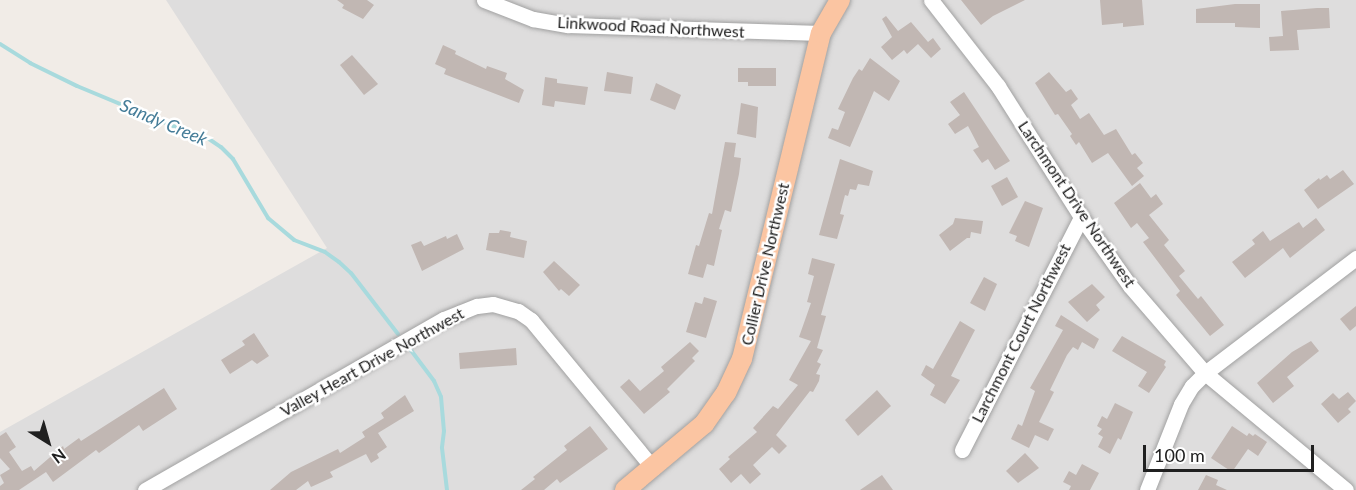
<!DOCTYPE html>
<style>
body{margin:0}
#map{position:relative;width:1356px;height:490px;overflow:hidden;background:#f1ece7;font-family:Lato,sans-serif}
div>[style]{position:absolute}
[style*='--x']{left:calc(var(--x)*1px);top:calc(var(--y)*1px);width:calc(var(--w)*1px);rotate:calc(var(--a)*1deg)}
.residential>*{inset:0;background:#dedddd}
.stream>*{height:4px;margin:-2px;padding:0 2px;transform-origin:2px;border-radius:2px;background:#a8dadd}
.building>*{inset:0;background:#c1b7b3}
.roads{filter:drop-shadow(0 0 2px #a1a1a1) drop-shadow(0 0 2px #a1a1a1)}
.minor>*{height:15px;margin:-7.5px;padding:0 7.5px;transform-origin:7.5px;border-radius:7.5px;background:#fff}
.major>*{height:20px;margin:-10px;padding:0 10px;transform-origin:10px;border-radius:10px;background:#fbc5a2}
span{translate:-50% -50%;white-space:nowrap;text-align:center;line-height:1.15;-webkit-text-stroke:5px #fff;paint-order:stroke}
.street-label{font-size:16px;color:#202020}
.water-label{font-size:18px;color:#447c98;font-style:italic}
.north{position:absolute;left:18px;top:412px;width:60px;height:60px;-webkit-text-stroke:4px #fff;paint-order:stroke;rotate:143deg;font-size:16px;font-weight:700;line-height:24px;text-align:center;color:#202020}
.north::after{content:'';display:block;margin:auto;width:21px;height:27px;background:#202020;clip-path:polygon(50% 0,100% 100%,50% 72%,0 100%)}
.scale{position:absolute;left:1143px;top:445px;width:171px;height:27px;box-sizing:border-box;border:3px solid #202020;border-top:0;padding-left:8px;font-size:18px;line-height:21px;white-space:nowrap;color:#202020;-webkit-text-stroke:4px #fff;paint-order:stroke}
</style>
<div id="map">
<div class="residential">
<div style="clip-path:polygon(166px 0,1356px 0,1356px 490px,0 490px,0 432px,327px 248px)"></div>
</div>
<div class="stream">
<div style="--x:0;--y:44;--w:36;--a:32"></div>
<div style="--x:30;--y:63;--w:52;--a:26.1"></div>
<div style="--x:77;--y:86;--w:122;--a:22.6"></div>
<div style="--x:190;--y:133;--w:16;--a:14"></div>
<div style="--x:206;--y:137;--w:18;--a:34"></div>
<div style="--x:221;--y:147;--w:17;--a:45"></div>
<div style="--x:233;--y:159;--w:69;--a:59.3"></div>
<div style="--x:268;--y:218;--w:34;--a:40"></div>
<div style="--x:294;--y:240;--w:33;--a:21"></div>
<div style="--x:325;--y:252;--w:17;--a:36"></div>
<div style="--x:339;--y:262;--w:16;--a:43"></div>
<div style="--x:351;--y:273;--w:77;--a:52.4"></div>
<div style="--x:410;--y:349;--w:40;--a:53"></div>
<div style="--x:434;--y:381;--w:17;--a:66"></div>
<div style="--x:441;--y:397;--w:34;--a:85"></div>
<div style="--x:444;--y:431;--w:17;--a:97"></div>
<div style="--x:442;--y:448;--w:42;--a:83.2"></div>
</div>
<div class="building">
<div style="clip-path:polygon(337px 0,367px 0,374px 5px,363px 19px,342px 8px,344px 5px)"></div>
<div style="clip-path:polygon(961px 0,1025px 0,993px 16px,981px 25px)"></div>
<div style="clip-path:polygon(1100px 0,1142px 0,1144px 25px,1123px 27px,1123px 23px,1102px 25px)"></div>
<div style="clip-path:polygon(1235px 4px,1260px 4px,1260px 28px,1235px 27px,1235px 23px,1196px 23px,1196px 9px)"></div>
<div style="clip-path:polygon(1317px 8px,1329px 8px,1330px 28px,1297px 30px,1299px 50px,1270px 51px,1269px 37px,1283px 36px,1281px 11px)"></div>
<div style="clip-path:polygon(886px 16px,898px 31px,911px 22px,928px 42px,933px 38px,941px 49px,931px 58px,918px 44px,907px 54px,904px 50px,892px 60px,881px 47px,892px 37px,882px 19px)"></div>
<div style="clip-path:polygon(443px 45px,456px 51px,455px 54px,486px 69px,487px 66px,507px 73px,505px 79px,524px 90px,519px 103px,444px 74px,446px 69px,435px 64px)"></div>
<div style="clip-path:polygon(352px 55px,378px 84px,364px 95px,340px 65px)"></div>
<div style="clip-path:polygon(870px 58px,900px 81px,889px 101px,874px 91px,850px 147px,828px 138px,832px 128px,838px 130px,845px 112px,838px 109px,853px 78px,859px 69px,862px 71px)"></div>
<div style="clip-path:polygon(738px 68px,776px 68px,776px 86px,748px 86px,748px 82px,738px 82px)"></div>
<div style="clip-path:polygon(607px 72px,633px 77px,631px 94px,604px 91px)"></div>
<div style="clip-path:polygon(1049px 72px,1066px 92px,1071px 89px,1078px 99px,1071px 105px,1080px 119px,1089px 113px,1104px 135px,1116px 129px,1132px 155px,1135px 153px,1143px 163px,1137px 168px,1144px 176px,1132px 186px,1108px 153px,1092px 163px,1079px 142px,1076px 145px,1070px 136px,1072px 134px,1058px 114px,1055px 115px,1035px 83px)"></div>
<div style="clip-path:polygon(545px 77px,557px 79px,557px 83px,588px 87px,585px 105px,555px 101px,554px 107px,542px 105px)"></div>
<div style="clip-path:polygon(656px 83px,681px 95px,675px 110px,650px 100px)"></div>
<div style="clip-path:polygon(964px 92px,1010px 161px,995px 170px,988px 159px,982px 163px,973px 150px,979px 147px,968px 126px,955px 134px,948px 124px,960px 115px,950px 102px)"></div>
<div style="clip-path:polygon(741px 103px,758px 107px,756px 138px,737px 134px)"></div>
<div style="clip-path:polygon(725px 142px,736px 143px,734px 157px,741px 158px,739px 174px,731px 212px,725px 210px,719px 229px,722px 230px,714px 266px,707px 264px,703px 278px,688px 274px,696px 245px,699px 246px,709px 213px,712px 214px)"></div>
<div style="clip-path:polygon(840px 159px,873px 171px,869px 186px,858px 184px,856px 190px,850px 189px,848px 196px,845px 195px,840px 214px,844px 215px,837px 239px,819px 235px)"></div>
<div style="clip-path:polygon(1343px 170px,1354px 184px,1318px 209px,1304px 190px,1319px 178px,1320px 180px,1327px 175px,1330px 179px)"></div>
<div style="clip-path:polygon(1007px 177px,1018px 197px,1002px 206px,991px 186px)"></div>
<div style="clip-path:polygon(1140px 183px,1151px 198px,1156px 194px,1163px 204px,1149px 215px,1169px 240px,1164px 245px,1185px 271px,1179px 276px,1198px 299px,1201px 296px,1224px 325px,1210px 336px,1176px 295px,1180px 291px,1143px 242px,1149px 238px,1137px 223px,1131px 228px,1114px 203px)"></div>
<div style="clip-path:polygon(1025px 201px,1043px 208px,1029px 247px,1015px 241px,1017px 236px,1009px 233px)"></div>
<div style="clip-path:polygon(955px 218px,983px 221px,981px 234px,971px 232px,970px 238px,967px 238px,950px 251px,939px 235px,953px 224px)"></div>
<div style="clip-path:polygon(1316px 218px,1325px 230px,1290px 258px,1283px 248px,1245px 278px,1232px 262px,1255px 244px,1252px 240px,1263px 231px,1270px 241px,1299px 222px,1303px 228px)"></div>
<div style="clip-path:polygon(500px 230px,511px 232px,510px 237px,527px 241px,524px 258px,486px 250px,489px 233px,499px 233px)"></div>
<div style="clip-path:polygon(457px 234px,464px 249px,422px 271px,411px 245px,421px 241px,424px 246px,446px 236px,447px 239px)"></div>
<div style="clip-path:polygon(812px 258px,835px 264px,821px 315px,826px 316px,817px 348px,823px 350px,817px 362px,821px 364px,816px 374px,820px 375px,819px 381px,813px 392px,810px 391px,776px 435px,787px 446px,779px 454px,772px 447px,753px 465px,761px 474px,750px 484px,741px 474px,731px 483px,719px 469px,730px 459px,728px 457px,757px 432px,753px 428px,773px 406px,778px 409px,798px 385px,789px 380px,811px 341px,799px 337px,811px 303px,807px 302px,814px 276px,808px 274px)"></div>
<div style="clip-path:polygon(554px 261px,580px 285px,569px 296px,561px 289px,559px 291px,543px 272px)"></div>
<div style="clip-path:polygon(984px 277px,997px 284px,985px 311px,970px 303px)"></div>
<div style="clip-path:polygon(1092px 284px,1105px 297px,1096px 305px,1100px 310px,1087px 322px,1068px 302px)"></div>
<div style="clip-path:polygon(704px 297px,717px 301px,706px 338px,686px 332px,695px 302px,702px 304px)"></div>
<div style="clip-path:polygon(1356px 306px,1356px 326px,1350px 331px,1340px 319px)"></div>
<div style="clip-path:polygon(1061px 315px,1099px 339px,1094px 349px,1082px 342px,1078px 350px,1073px 347px,1067px 355px,1050px 390px,1054px 392px,1039px 422px,1054px 429px,1048px 441px,1035px 435px,1029px 448px,1011px 439px,1018px 424px,1022px 426px,1035px 391px,1030px 388px,1063px 330px,1055px 326px)"></div>
<div style="clip-path:polygon(960px 321px,975px 330px,951px 376px,960px 380px,945px 404px,930px 395px,935px 385px,921px 375px,926px 365px,933px 369px)"></div>
<div style="clip-path:polygon(254px 333px,269px 356px,257px 364px,252px 360px,230px 374px,221px 360px,245px 345px,242px 341px)"></div>
<div style="clip-path:polygon(1122px 336px,1166px 361px,1164px 365px,1166px 367px,1149px 393px,1138px 386px,1147px 372px,1112px 351px)"></div>
<div style="clip-path:polygon(1311px 341px,1319px 351px,1287px 377px,1294px 386px,1273px 403px,1257px 383px,1292px 352px)"></div>
<div style="clip-path:polygon(690px 342px,699px 351px,692px 358px,695px 361px,667px 389px,670px 392px,644px 414px,620px 387px,629px 379px,640px 391px,664px 371px,661px 367px)"></div>
<div style="clip-path:polygon(516px 348px,517px 365px,460px 369px,459px 353px)"></div>
<div style="clip-path:polygon(164px 388px,177px 409px,143px 431px,139px 425px,99px 453px,96px 450px,53px 482px,46px 472px,19px 490px,0 490px,0 486px,4px 483px,0 475px,10px 469px,0 458px,0 436px,6px 432px,16px 447px,9px 452px,22px 471px,31px 466px,34px 471px,63px 446px,64px 449px,79px 438px,81px 441px)"></div>
<div style="clip-path:polygon(877px 390px,891px 406px,858px 436px,845px 420px)"></div>
<div style="clip-path:polygon(1348px 392px,1356px 401px,1348px 409px,1351px 412px,1338px 423px,1321px 404px,1333px 393px,1339px 399px)"></div>
<div style="clip-path:polygon(405px 395px,414px 411px,378px 433px,387px 447px,377px 454px,379px 458px,371px 463px,366px 454px,330px 472px,333px 477px,311px 487px,308px 481px,296px 490px,270px 490px,291px 472px,338px 449px,340px 453px,365px 437px,362px 432px,384px 418px,381px 413px)"></div>
<div style="clip-path:polygon(1115px 403px,1133px 412px,1121px 440px,1118px 438px,1110px 454px,1098px 447px,1103px 437px,1098px 434px,1102px 429px,1097px 426px,1102px 416px,1107px 419px)"></div>
<div style="clip-path:polygon(590px 426px,608px 449px,560px 483px,557px 479px,544px 490px,521px 490px,535px 479px,533px 477px,567px 450px,564px 446px)"></div>
<div style="clip-path:polygon(1232px 426px,1247px 436px,1249px 433px,1253px 436px,1255px 434px,1267px 442px,1258px 456px,1248px 449px,1232px 472px,1211px 458px)"></div>
<div style="clip-path:polygon(1025px 453px,1039px 468px,1018px 483px,1006px 471px)"></div>
<div style="clip-path:polygon(1082px 464px,1099px 473px,1090px 490px,1069px 490px,1071px 486px,1063px 482px,1069px 471px,1076px 475px)"></div>
<div style="clip-path:polygon(882px 475px,893px 490px,860px 490px)"></div>
<div style="clip-path:polygon(1206px 475px,1218px 480px,1216px 485px,1227px 490px,1198px 490px)"></div>
</div>
<div class="roads">
<div class="minor">
<div style="--x:484;--y:0;--w:53;--a:21.2"></div>
<div style="--x:533;--y:19;--w:36;--a:10"></div>
<div style="--x:568;--y:25;--w:253;--a:1.8"></div>
<div style="--x:931;--y:0;--w:109;--a:52.1"></div>
<div style="--x:998;--y:86;--w:155;--a:57.6"></div>
<div style="--x:1081;--y:217;--w:85;--a:54.6"></div>
<div style="--x:1130;--y:286;--w:115;--a:49.2"></div>
<div style="--x:1205;--y:373;--w:183;--a:39.7"></div>
<div style="--x:962;--y:450;--w:262;--a:-62.9"></div>
<div style="--x:145;--y:490;--w:344;--a:-29.8"></div>
<div style="--x:444;--y:319;--w:35;--a:-22"></div>
<div style="--x:477;--y:306;--w:16;--a:-7"></div>
<div style="--x:493;--y:304;--w:26;--a:16"></div>
<div style="--x:518;--y:311;--w:16;--a:35"></div>
<div style="--x:531;--y:320;--w:192;--a:50.5"></div>
<div style="--x:1147;--y:490;--w:92;--a:-68.4"></div>
<div style="--x:1181;--y:404;--w:21;--a:-59"></div>
<div style="--x:1192;--y:386;--w:18;--a:-45"></div>
<div style="--x:1205;--y:373;--w:190;--a:-37.3"></div>
</div>
<div class="major">
<div style="--x:625;--y:490;--w:103;--a:-39.9"></div>
<div style="--x:704;--y:424;--w:38;--a:-55"></div>
<div style="--x:726;--y:393;--w:38;--a:-65"></div>
<div style="--x:742;--y:359;--w:335;--a:-76.4"></div>
<div style="--x:821;--y:33;--w:38;--a:-60"></div>
</div>
</div>
<div class="street-label">
<span style="left:651px;top:27px;rotate:3deg">Linkwood Road Northwest</span>
<span style="left:1077px;top:204px;rotate:56deg">Larchmont Drive Northwest</span>
<span style="left:765px;top:264px;rotate:-77deg">Collier Drive Northwest</span>
<span style="left:1021px;top:333px;rotate:-63deg">Larchmont Court Northwest</span>
<span style="left:372px;top:362px;rotate:-29deg">Valley Heart Drive Northwest</span>
</div>
<div class="water-label">
<span style="left:164px;top:122px;rotate:23deg">Sandy Creek</span>
</div>
<div class="north">N</div>
<div class="scale">100 m</div>
</div>
